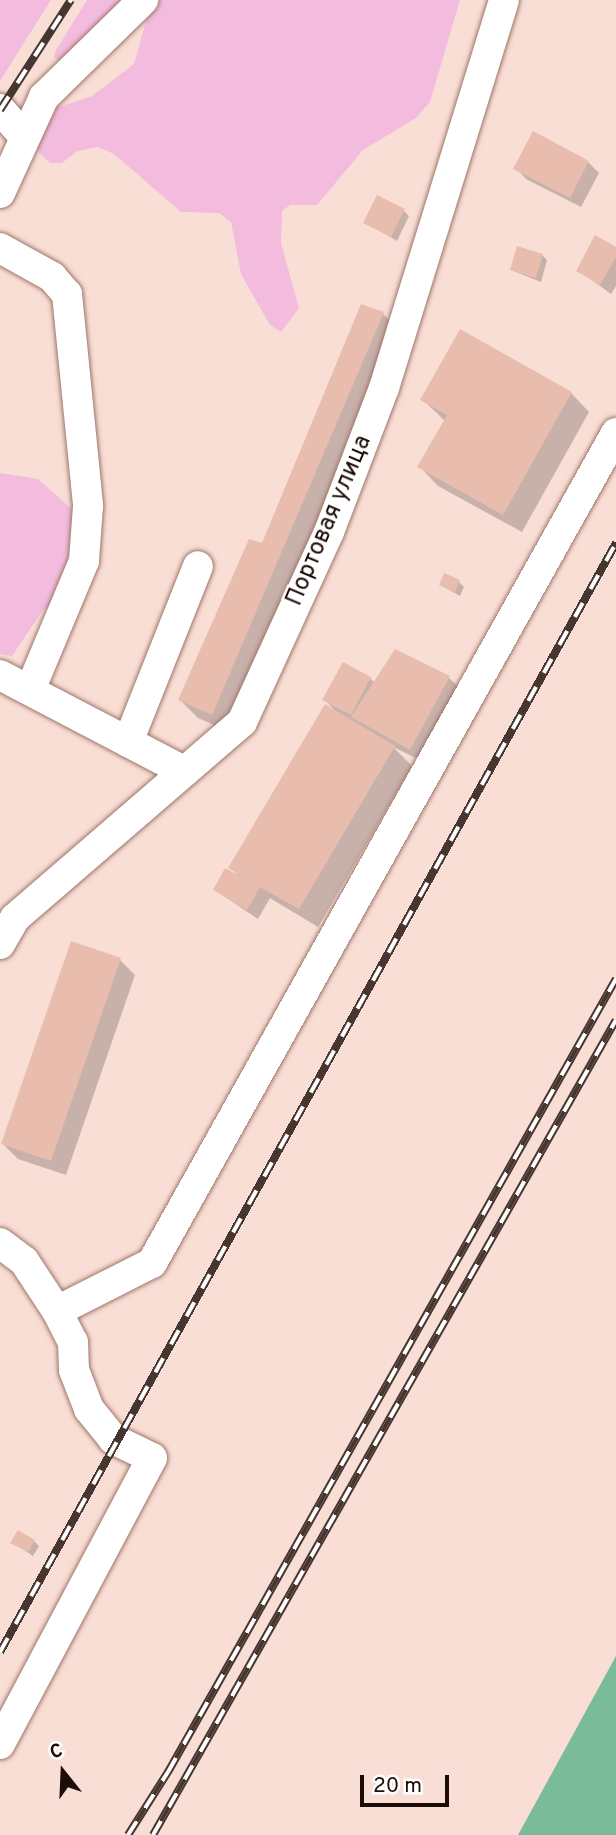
<!DOCTYPE html>
<meta charset="utf-8">
<style>
body{margin:0}
#map{position:relative;width:616px;height:1835px;overflow:hidden;background:#f9ded5;font-family:Overpass,sans-serif}
div>[style]{position:absolute}
[style*='--x']{left:calc(var(--x)*1px);top:calc(var(--y)*1px);width:calc(var(--w)*1px);rotate:calc(var(--a)*1deg)}
.green>*{inset:0;background:#f3bcdf}
.water>*{inset:0;background:#7abc99}
.shadow>*{inset:0;background:#0003}
.building>*{inset:0;background:#e8bdae}
.roads{filter:drop-shadow(0 0 2px #9e7669) drop-shadow(0 0 2px #9e7669)}
.minor>*{height:30px;margin:-15px;padding:0 15px;transform-origin:15px;border-radius:15px;background:#fff}
.rail>*{height:8px;margin-top:-4px;transform-origin:0;background:repeating-linear-gradient(90deg,#fff 0 16px,#473630 0 32px);box-sizing:border-box;border-block:2px solid #473630}
span{translate:-50% -50%;white-space:nowrap;text-align:center;line-height:1.15;-webkit-text-stroke:5px #fff;paint-order:stroke}
.street-label{font-size:24px;color:#1c0d08}
.north{position:absolute;left:28px;top:1737px;width:70px;height:70px;-webkit-text-stroke:5px #fff;paint-order:stroke;rotate:342deg;font-size:19px;font-weight:700;line-height:28px;text-align:center;color:#1c0d08}
.north::after{content:'';display:block;margin:auto;width:24px;height:32px;background:#1c0d08;clip-path:polygon(50% 0,100% 100%,50% 72%,0 100%)}
.scale{position:absolute;left:360px;top:1775px;width:89px;height:32px;box-sizing:border-box;border:4px solid #1c0d08;border-top:0;padding-left:9px;font-size:21px;line-height:24px;white-space:nowrap;color:#1c0d08;-webkit-text-stroke:5px #fff;paint-order:stroke}
</style>
<div id="map">
<div class="green">
<div style="clip-path:polygon(0 0,51px 0,0 81px)"></div>
<div style="clip-path:polygon(87px 0,128px 0,61px 62px,54px 57px,56px 50px)"></div>
<div style="clip-path:polygon(159px 0,460px 0,430px 102px,416px 118px,363px 150px,317px 205px,290px 205px,282px 211px,281px 243px,299px 308px,281px 332px,270px 325px,241px 274px,231px 222px,219px 213px,181px 212px,114px 154px,98px 147px,77px 151px,62px 163px,50px 163px,39px 153px,35px 138px,53px 109px,92px 96px,134px 64px,146px 21px)"></div>
<div style="clip-path:polygon(0 473px,38px 479px,75px 512px,76px 541px,58px 602px,43px 610px,12px 656px,0 654px)"></div>
</div>
<div class="water">
<div style="clip-path:polygon(616px 1656px,616px 1835px,518px 1835px)"></div>
</div>
<div class="shadow">
<div style="clip-path:polygon(588px 162px,599px 173px,581px 207px,526px 179px,516px 168px)"></div>
<div style="clip-path:polygon(404px 211px,409px 216px,397px 241px,366px 223px)"></div>
<div style="clip-path:polygon(616px 249px,616px 286px,611px 294px,578px 270px)"></div>
<div style="clip-path:polygon(542px 255px,547px 260px,541px 282px,511px 270px)"></div>
<div style="clip-path:polygon(383px 314px,401px 332px,230px 732px,198px 718px,180px 700px)"></div>
<div style="clip-path:polygon(571px 393px,589px 412px,522px 532px,438px 486px,420px 467px,445px 421px,423px 400px)"></div>
<div style="clip-path:polygon(459px 582px,464px 587px,460px 596px,441px 585px)"></div>
<div style="clip-path:polygon(370px 678px,375px 683px,449px 678px,464px 692px,426px 763px,393px 747px,412px 766px,318px 927px,270px 898px,258px 919px,215px 890px,239px 876px,230px 867px,336px 712px,325px 700px)"></div>
<div style="clip-path:polygon(120px 960px,135px 975px,66px 1175px,18px 1159px,3px 1144px)"></div>
<div style="clip-path:polygon(34px 1541px,39px 1546px,33px 1556px,13px 1543px)"></div>
</div>
<div class="building">
<div style="clip-path:polygon(533px 131px,589px 161px,570px 198px,513px 169px)"></div>
<div style="clip-path:polygon(377px 195px,405px 209px,391px 237px,363px 223px)"></div>
<div style="clip-path:polygon(595px 235px,616px 247px,616px 257px,600px 285px,576px 271px)"></div>
<div style="clip-path:polygon(517px 246px,543px 254px,536px 278px,510px 270px)"></div>
<div style="clip-path:polygon(361px 304px,384px 312px,212px 715px,178px 700px,249px 539px,262px 543px)"></div>
<div style="clip-path:polygon(460px 329px,572px 392px,503px 515px,417px 467px,447px 415px,420px 400px)"></div>
<div style="clip-path:polygon(444px 573px,460px 580px,455px 592px,439px 585px)"></div>
<div style="clip-path:polygon(395px 649px,450px 676px,410px 750px,351px 717px)"></div>
<div style="clip-path:polygon(343px 662px,371px 677px,351px 715px,322px 700px)"></div>
<div style="clip-path:polygon(325px 704px,395px 746px,299px 909px,260px 887px,247px 910px,213px 890px,225px 868px,246px 879px,228px 868px)"></div>
<div style="clip-path:polygon(71px 941px,121px 958px,51px 1161px,1px 1144px)"></div>
<div style="clip-path:polygon(18px 1530px,35px 1540px,28px 1552px,10px 1543px)"></div>
</div>
<div class="roads">
<div class="minor">
<div style="--x:0;--y:109;--w:37;--a:49"></div>
<div style="--x:0;--y:193;--w:106;--a:-65.4"></div>
<div style="--x:44;--y:97;--w:139;--a:-44.4"></div>
<div style="--x:0;--y:248;--w:60;--a:29.1"></div>
<div style="--x:52;--y:277;--w:23;--a:49"></div>
<div style="--x:67;--y:294;--w:213;--a:84.3"></div>
<div style="--x:88;--y:506;--w:55;--a:94.2"></div>
<div style="--x:84;--y:561;--w:140;--a:112.7"></div>
<div style="--x:0;--y:675;--w:208;--a:27.6"></div>
<div style="--x:128;--y:742;--w:189;--a:-68.3"></div>
<div style="--x:0;--y:944;--w:30;--a:-60"></div>
<div style="--x:15;--y:918;--w:300;--a:-40.8"></div>
<div style="--x:242;--y:722;--w:209;--a:-65.4"></div>
<div style="--x:329;--y:532;--w:154;--a:-69.1"></div>
<div style="--x:384;--y:388;--w:406;--a:-72.8"></div>
<div style="--x:0;--y:1243;--w:30;--a:37"></div>
<div style="--x:24;--y:1261;--w:60;--a:56.6"></div>
<div style="--x:57;--y:1311;--w:35;--a:63"></div>
<div style="--x:73;--y:1342;--w:28;--a:88"></div>
<div style="--x:74;--y:1370;--w:42;--a:69"></div>
<div style="--x:89;--y:1409;--w:38;--a:51"></div>
<div style="--x:113;--y:1439;--w:43;--a:26"></div>
<div style="--x:152;--y:1458;--w:324;--a:118"></div>
<div style="--x:57;--y:1311;--w:106;--a:-26.8"></div>
<div style="--x:152;--y:1263;--w:951;--a:-60.79"></div>
</div>
</div>
<div class="rail">
<div style="--x:0;--y:110;--w:131;--a:-57.2"></div>
<div style="--x:0;--y:1652;--w:1269;--a:-60.95"></div>
<div style="--x:128;--y:1835;--w:75;--a:-57.6"></div>
<div style="--x:168;--y:1772;--w:911;--a:-60.54"></div>
<div style="--x:153;--y:1835;--w:937;--a:-60.4"></div>
</div>
<div class="street-label">
<span style="left:330px;top:521px;rotate:-67deg">Портовая улица</span>
</div>
<div class="north">С</div>
<div class="scale">20 m</div>
</div>
